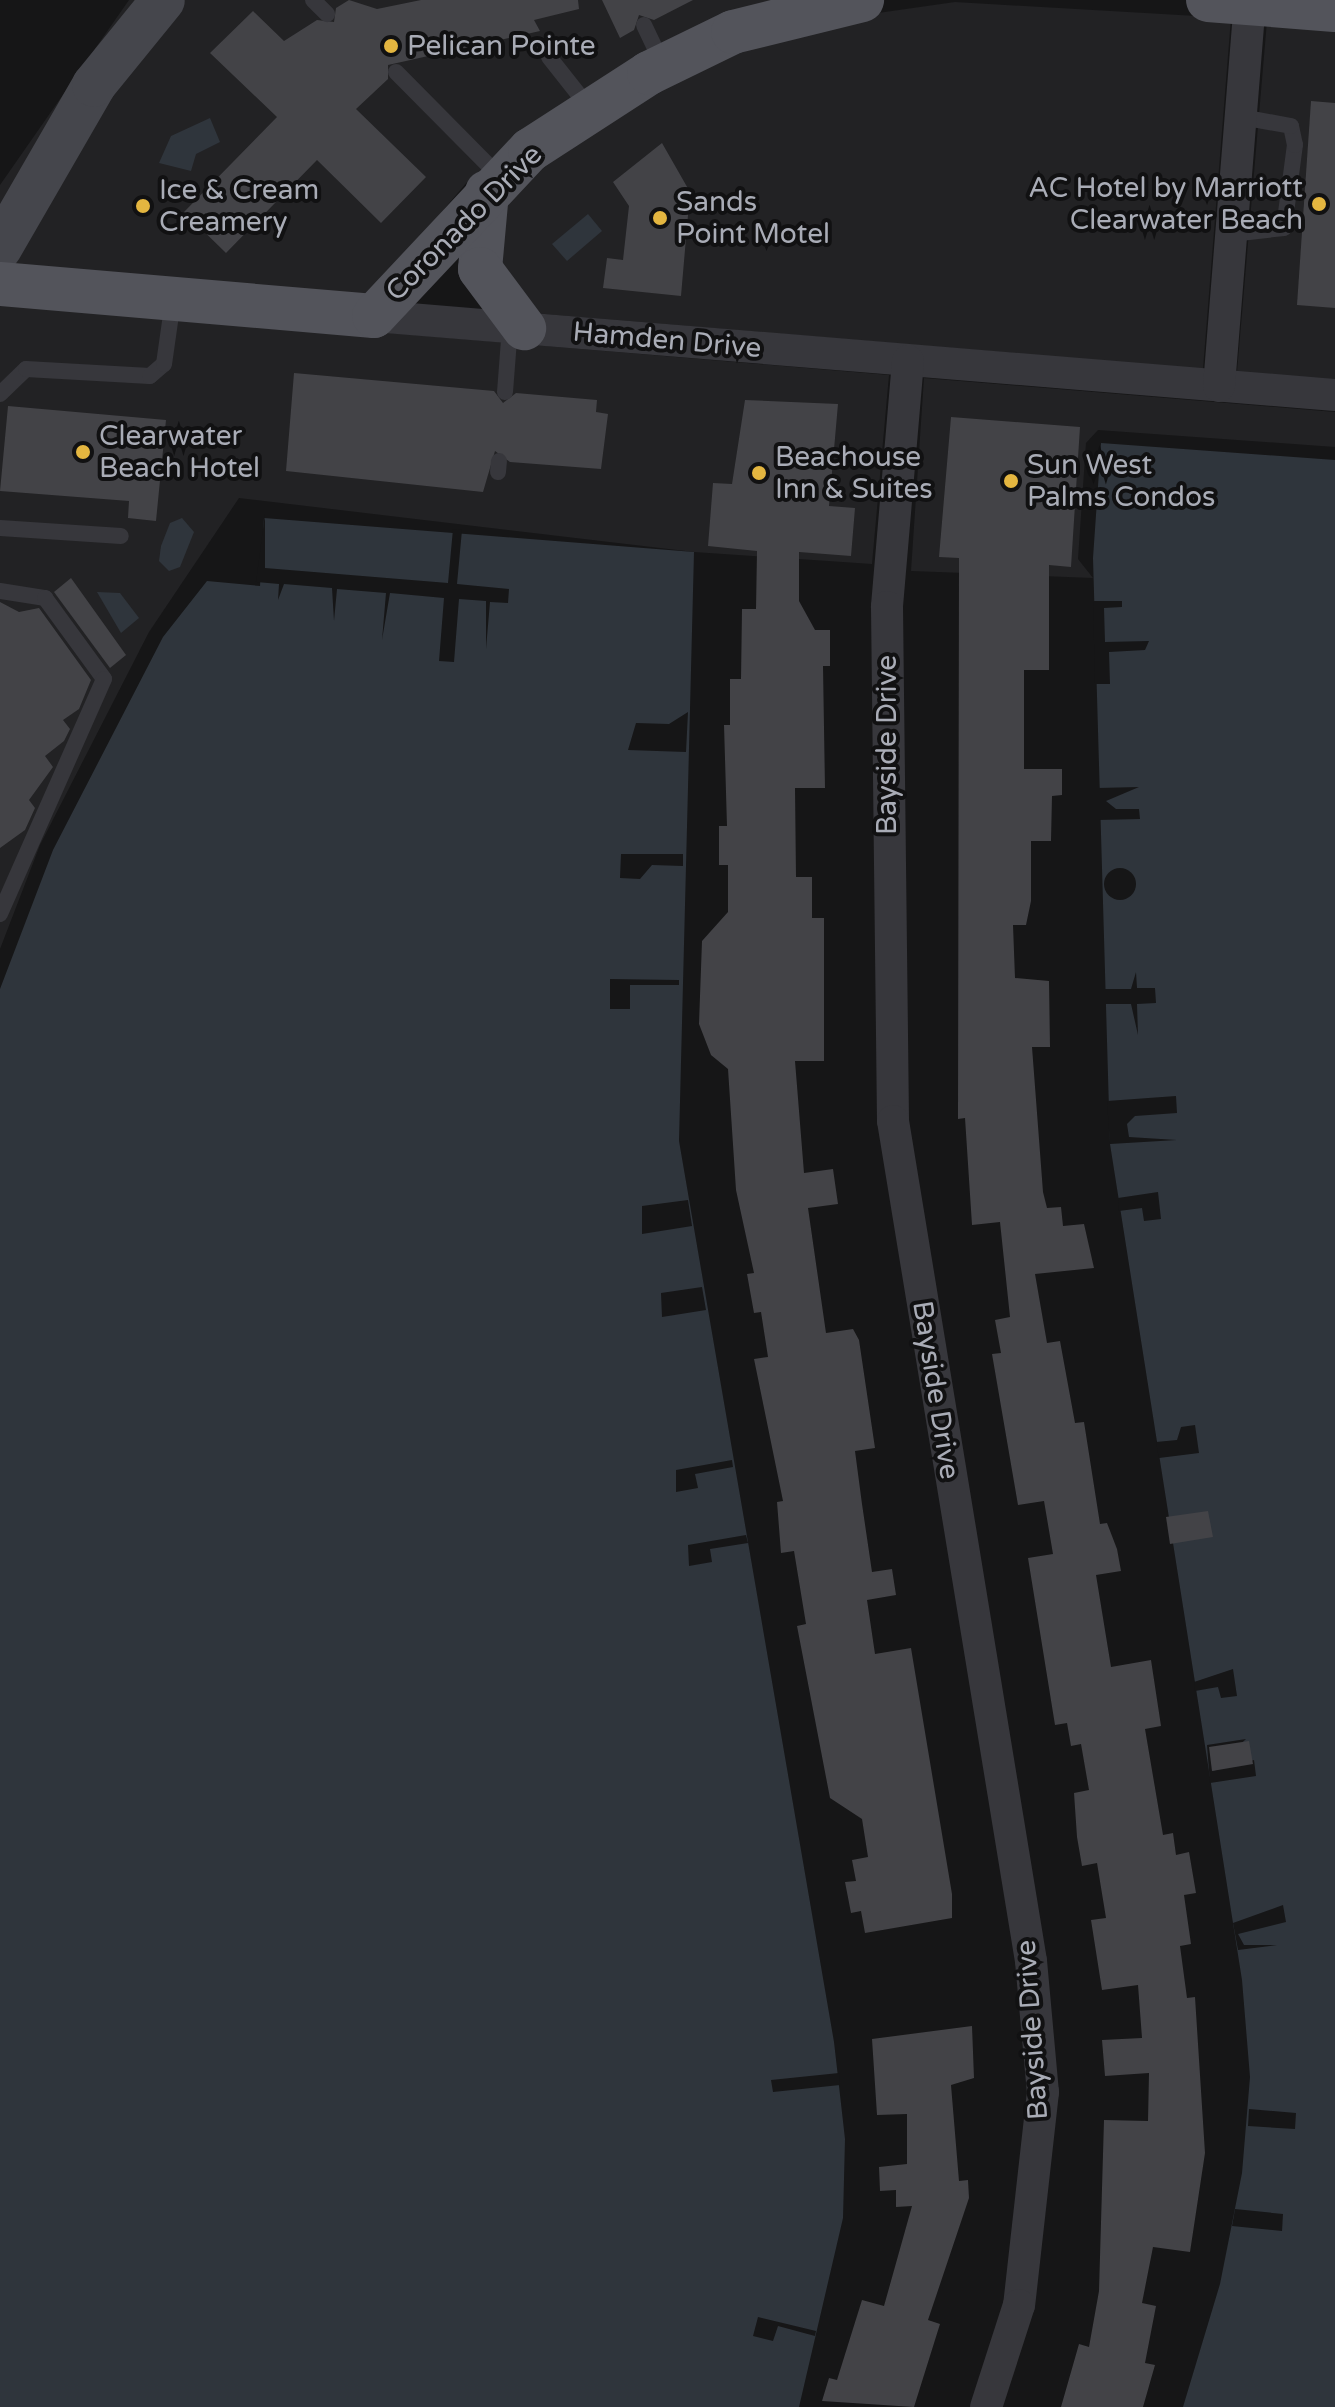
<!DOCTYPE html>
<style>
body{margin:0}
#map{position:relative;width:1335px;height:2407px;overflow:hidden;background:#161617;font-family:"Varela Round",sans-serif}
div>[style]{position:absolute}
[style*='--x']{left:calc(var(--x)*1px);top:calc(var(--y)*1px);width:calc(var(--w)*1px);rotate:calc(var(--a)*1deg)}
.built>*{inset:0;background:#222224}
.water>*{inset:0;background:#2f353c}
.pier>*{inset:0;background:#161617}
.round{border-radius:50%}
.building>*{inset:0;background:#434347}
.lane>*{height:16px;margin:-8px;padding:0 8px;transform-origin:8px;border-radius:8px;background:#37373c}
.street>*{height:32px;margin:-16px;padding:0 16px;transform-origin:16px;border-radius:16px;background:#37373c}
.secondary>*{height:44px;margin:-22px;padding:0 22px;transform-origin:22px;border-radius:22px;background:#45464c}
.primary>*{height:44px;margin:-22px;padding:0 22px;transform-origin:22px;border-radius:22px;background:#53545b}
.dots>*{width:22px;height:22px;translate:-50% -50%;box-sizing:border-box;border:4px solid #111112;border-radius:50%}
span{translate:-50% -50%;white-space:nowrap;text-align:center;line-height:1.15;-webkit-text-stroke:8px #111112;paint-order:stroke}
.poi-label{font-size:28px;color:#a9acb6}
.left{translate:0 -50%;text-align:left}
.right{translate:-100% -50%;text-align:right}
.street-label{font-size:28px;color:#a9acb6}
</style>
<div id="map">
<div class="built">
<div style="clip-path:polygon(129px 0,143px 0,0 212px,0 185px)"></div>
<div style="clip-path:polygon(185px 0,794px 0,473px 175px,367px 300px,8px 269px,109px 93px)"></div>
<div style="clip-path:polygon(955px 2px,1231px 18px,1203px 369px,532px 313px,497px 265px,503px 199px,542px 162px,658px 86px,739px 47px,850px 17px)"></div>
<div style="clip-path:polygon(1267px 21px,1335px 26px,1335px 380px,1237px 372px)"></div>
<div style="clip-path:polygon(0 300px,889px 375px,872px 564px,694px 552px,239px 498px,149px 632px,40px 845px,0 949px)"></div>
<div style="clip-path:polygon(924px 378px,1335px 412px,1335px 447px,1098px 430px,1086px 443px,1078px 559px,1093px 578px,911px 571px)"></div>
</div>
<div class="water">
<div style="clip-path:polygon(210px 118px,220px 142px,196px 154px,191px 171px,159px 163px,171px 136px)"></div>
<div style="clip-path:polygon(588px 214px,602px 231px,567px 261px,552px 244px)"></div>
<div style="clip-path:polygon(1101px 443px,1335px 460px,1335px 2407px,1183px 2407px,1220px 2284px,1242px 2173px,1250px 2077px,1242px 1980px,1110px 1144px,1093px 558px)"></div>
<div style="clip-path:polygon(182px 518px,194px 532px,180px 567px,169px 571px,159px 561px,161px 546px,170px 523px)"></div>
<div style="clip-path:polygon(264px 518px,694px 552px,679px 1141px,834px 2042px,845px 2139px,843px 2218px,799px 2407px,0 2407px,0 989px,53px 850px,163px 637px,207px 581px,260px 586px)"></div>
<div style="clip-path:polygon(97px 592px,120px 593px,139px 618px,121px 633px)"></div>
</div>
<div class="pier">
<div style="clip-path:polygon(265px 514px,265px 568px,448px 583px,453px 529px,462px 530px,457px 584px,509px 589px,508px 603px,490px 602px,486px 649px,486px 601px,459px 599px,454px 662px,439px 661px,444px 598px,390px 593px,382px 640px,386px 593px,337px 589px,334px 621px,332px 588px,284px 584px,278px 600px,279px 584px,223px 579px,256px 582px)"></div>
<div style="clip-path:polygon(1093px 601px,1122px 601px,1122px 607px,1104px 608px,1105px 642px,1149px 641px,1145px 650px,1109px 652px,1110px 684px,1095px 684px)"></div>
<div style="clip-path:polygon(688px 712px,686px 752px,628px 750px,636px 723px,669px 724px)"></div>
<div style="clip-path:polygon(1139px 787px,1106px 801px,1116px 809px,1139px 809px,1140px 819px,1098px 820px,1098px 788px)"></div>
<div style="clip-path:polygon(621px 854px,683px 854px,683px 866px,652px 865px,640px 879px,620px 878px)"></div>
<div class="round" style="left:1104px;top:868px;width:32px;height:32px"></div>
<div style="clip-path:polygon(1136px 972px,1137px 988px,1155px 988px,1156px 1003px,1137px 1004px,1138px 1035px,1131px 1004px,1104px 1004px,1104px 989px,1131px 989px)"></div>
<div style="clip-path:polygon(610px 979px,679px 980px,679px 985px,630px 985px,630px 1009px,610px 1009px)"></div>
<div style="clip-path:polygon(1176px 1096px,1177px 1113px,1135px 1116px,1127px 1124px,1129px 1137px,1177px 1140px,1110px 1144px,1107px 1101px)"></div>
<div style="clip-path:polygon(1158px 1192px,1161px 1219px,1144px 1221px,1142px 1208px,1119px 1211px,1118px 1198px)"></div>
<div style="clip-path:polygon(688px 1200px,692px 1226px,642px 1234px,642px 1206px)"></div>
<div style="clip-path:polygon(702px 1287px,706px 1310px,662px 1317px,661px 1293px)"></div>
<div style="clip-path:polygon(1195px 1425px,1199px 1453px,1159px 1458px,1156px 1442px,1177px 1440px,1181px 1427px)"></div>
<div style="clip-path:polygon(732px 1460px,733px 1467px,695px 1474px,698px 1488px,676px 1492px,676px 1470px)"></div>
<div style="clip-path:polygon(746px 1535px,748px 1543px,710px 1549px,712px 1562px,689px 1566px,688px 1545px)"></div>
<div style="clip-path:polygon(1233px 1669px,1237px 1696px,1221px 1698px,1218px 1687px,1195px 1691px,1194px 1682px)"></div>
<div style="clip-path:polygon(1246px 1739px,1212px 1771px,1254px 1760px,1256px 1776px,1210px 1783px,1207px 1745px)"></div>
<div style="clip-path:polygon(1283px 1905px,1286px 1922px,1238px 1934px,1244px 1945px,1277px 1945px,1238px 1950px,1233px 1923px)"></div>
<div style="clip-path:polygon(839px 2073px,840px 2085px,773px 2092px,771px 2080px)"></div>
<div style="clip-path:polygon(1249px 2109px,1296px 2113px,1295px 2129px,1248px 2126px)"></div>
<div style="clip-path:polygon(1235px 2209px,1283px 2214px,1282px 2231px,1232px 2226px)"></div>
<div style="clip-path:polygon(758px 2317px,816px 2331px,815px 2336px,778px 2326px,773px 2341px,753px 2336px)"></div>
</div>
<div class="building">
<div style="clip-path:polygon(349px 0,377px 9px,421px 0,578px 0,579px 9px,534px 20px,540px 31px,388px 65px,388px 79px,356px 109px,426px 177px,381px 223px,317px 160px,226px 253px,184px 212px,277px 117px,210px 53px,253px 11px,284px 41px,317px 20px,334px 22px,336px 8px)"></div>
<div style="clip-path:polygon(602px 0,693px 0,654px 20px,639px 15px,634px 30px,620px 38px)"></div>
<div style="clip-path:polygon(1311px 101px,1335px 103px,1335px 308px,1297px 305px)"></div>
<div style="clip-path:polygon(662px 143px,690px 192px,681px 296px,603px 288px,607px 258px,623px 260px,629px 206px,613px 182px)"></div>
<div style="clip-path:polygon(294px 373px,494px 391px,503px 403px,516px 393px,597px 400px,596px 412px,608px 414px,601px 469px,510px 462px,495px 451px,483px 492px,286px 471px)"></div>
<div style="clip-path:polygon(745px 400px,838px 404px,829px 506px,855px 508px,851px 556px,799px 552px,799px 601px,815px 630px,830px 630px,830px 666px,823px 666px,825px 788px,795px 788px,796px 877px,812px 877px,812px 918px,824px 918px,824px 1061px,795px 1061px,804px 1173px,833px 1169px,838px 1204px,808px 1208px,826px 1333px,853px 1329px,859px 1340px,875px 1448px,855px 1451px,862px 1504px,872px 1572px,892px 1569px,896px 1595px,867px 1600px,875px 1654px,911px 1648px,952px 1894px,952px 1918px,865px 1933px,861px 1911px,851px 1913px,845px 1882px,856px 1881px,852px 1860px,868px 1857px,862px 1819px,830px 1798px,797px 1626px,806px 1624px,794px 1551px,781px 1553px,777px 1502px,783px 1501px,754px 1359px,768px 1357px,761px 1312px,754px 1313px,747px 1274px,754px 1273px,736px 1190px,728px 1069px,711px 1055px,699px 1024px,702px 941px,728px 912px,728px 865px,719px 865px,719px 826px,727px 826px,724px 725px,730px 725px,730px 679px,741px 679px,742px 609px,756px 609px,757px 551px,708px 546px,713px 483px,732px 484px)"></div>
<div style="clip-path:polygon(8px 406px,166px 420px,156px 521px,128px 518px,129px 501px,0 491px)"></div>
<div style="clip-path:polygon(951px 417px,1080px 427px,1071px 567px,1049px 565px,1049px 670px,1024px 670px,1024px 769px,1062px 769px,1062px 795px,1052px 796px,1051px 841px,1031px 841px,1031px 901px,1026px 925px,1013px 925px,1015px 978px,1049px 981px,1050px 1047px,1032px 1047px,1043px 1192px,1047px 1208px,1061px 1207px,1063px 1226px,1084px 1224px,1094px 1268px,1035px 1274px,1047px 1343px,1060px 1341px,1075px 1423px,1084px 1422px,1100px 1524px,1107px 1523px,1117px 1549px,1121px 1571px,1096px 1575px,1111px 1667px,1151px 1660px,1161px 1726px,1145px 1729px,1163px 1835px,1173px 1833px,1176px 1855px,1189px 1852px,1196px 1893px,1184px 1895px,1191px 1944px,1180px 1946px,1187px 1998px,1195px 1997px,1205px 2153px,1190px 2252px,1153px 2247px,1142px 2303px,1156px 2306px,1145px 2363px,1155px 2365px,1143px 2407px,1061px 2407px,1079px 2344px,1089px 2347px,1099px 2291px,1104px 2120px,1148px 2121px,1149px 2073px,1105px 2076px,1102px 2040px,1142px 2038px,1138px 1985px,1102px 1990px,1091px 1920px,1106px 1918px,1097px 1863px,1082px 1866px,1077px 1837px,1074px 1793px,1089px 1790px,1081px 1744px,1071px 1746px,1067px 1723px,1055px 1725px,1028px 1558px,1053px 1554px,1044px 1501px,1018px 1505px,992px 1354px,1001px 1353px,995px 1320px,1010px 1317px,1000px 1222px,972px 1225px,965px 1118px,958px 1119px,959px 558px,939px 557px)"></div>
<div style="clip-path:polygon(71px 578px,126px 655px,110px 668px,54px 592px)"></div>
<div style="clip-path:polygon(0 602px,19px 612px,39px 608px,91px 680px,79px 709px,63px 720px,70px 729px,64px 741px,45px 756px,53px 767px,29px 800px,35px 808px,25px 830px,0 848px)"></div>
<div style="clip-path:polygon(1208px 1511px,1213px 1537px,1170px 1544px,1166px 1517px)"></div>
<div style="clip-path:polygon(1249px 1741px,1253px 1764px,1212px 1771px,1209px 1747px)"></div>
<div style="clip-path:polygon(972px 2026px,974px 2078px,951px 2085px,959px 2181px,968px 2180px,969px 2198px,928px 2320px,940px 2324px,914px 2407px,822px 2401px,829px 2378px,837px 2380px,862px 2300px,884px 2306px,912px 2206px,896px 2207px,896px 2190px,880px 2191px,879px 2167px,907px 2164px,907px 2114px,877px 2115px,872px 2039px)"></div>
</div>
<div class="lane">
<div style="--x:313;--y:0;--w:20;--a:45"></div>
<div style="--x:644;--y:25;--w:44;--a:64.6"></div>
<div style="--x:549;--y:57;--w:66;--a:51.7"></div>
<div style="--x:396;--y:72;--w:148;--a:45.3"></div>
<div style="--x:1231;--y:234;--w:53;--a:-6.5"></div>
<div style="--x:1284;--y:228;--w:84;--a:-82.5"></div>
<div style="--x:1295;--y:145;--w:19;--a:-102"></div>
<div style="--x:1291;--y:126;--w:51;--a:-169.8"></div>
<div style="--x:505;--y:392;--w:65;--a:-85.6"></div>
<div style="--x:0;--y:394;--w:36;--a:-44"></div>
<div style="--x:26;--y:369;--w:124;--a:3.2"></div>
<div style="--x:150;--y:376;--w:18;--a:-41"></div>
<div style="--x:164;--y:364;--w:64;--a:-81.9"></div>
<div style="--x:498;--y:472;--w:11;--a:-85"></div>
<div style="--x:0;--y:528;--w:121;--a:3.8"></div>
<div style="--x:0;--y:591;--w:46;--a:8.8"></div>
<div style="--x:45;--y:598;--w:100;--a:53.9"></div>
<div style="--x:104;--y:679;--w:257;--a:113.9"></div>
</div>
<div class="street">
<div style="--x:374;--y:316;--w:964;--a:4.7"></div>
<div style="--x:908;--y:361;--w:247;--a:94.9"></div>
<div style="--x:887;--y:607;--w:514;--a:89.33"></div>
<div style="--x:893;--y:1121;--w:851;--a:80.67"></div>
<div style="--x:1031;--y:1961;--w:132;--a:84.8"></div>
<div style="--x:1043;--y:2092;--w:214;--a:96.4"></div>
<div style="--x:1019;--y:2305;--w:107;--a:107.9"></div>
<div style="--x:1219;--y:386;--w:387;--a:-85.4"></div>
</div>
<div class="secondary">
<div style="--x:0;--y:248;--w:188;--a:-60"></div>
<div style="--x:94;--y:85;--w:109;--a:-50.9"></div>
</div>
<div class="primary">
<div style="--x:1208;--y:0;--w:127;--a:4.5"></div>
<div style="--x:487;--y:192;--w:77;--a:95.2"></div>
<div style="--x:480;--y:269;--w:74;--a:53.3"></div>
<div style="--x:0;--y:284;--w:375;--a:4.9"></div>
<div style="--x:374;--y:316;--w:228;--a:-46.8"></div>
<div style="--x:530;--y:150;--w:142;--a:-32.9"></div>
<div style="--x:649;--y:73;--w:93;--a:-26"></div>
<div style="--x:733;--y:32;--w:133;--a:-13.9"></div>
</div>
<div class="dots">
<div style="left:391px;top:46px;background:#e4b640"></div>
<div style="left:1319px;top:204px;background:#e4b640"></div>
<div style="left:143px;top:206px;background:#e4b640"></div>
<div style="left:660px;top:218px;background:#e4b640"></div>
<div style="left:83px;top:452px;background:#e4b640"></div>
<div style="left:759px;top:473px;background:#e4b640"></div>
<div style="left:1011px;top:481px;background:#e4b640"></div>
</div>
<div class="poi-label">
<span class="left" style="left:407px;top:46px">Pelican Pointe</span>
<span class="right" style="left:1303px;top:204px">AC Hotel by Marriott<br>Clearwater Beach</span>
<span class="left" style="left:159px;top:206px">Ice &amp; Cream<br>Creamery</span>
<span class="left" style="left:676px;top:218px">Sands<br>Point Motel</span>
<span class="left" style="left:99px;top:452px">Clearwater<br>Beach Hotel</span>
<span class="left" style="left:775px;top:473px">Beachouse<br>Inn &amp; Suites</span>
<span class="left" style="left:1027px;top:481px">Sun West<br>Palms Condos</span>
</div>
<div class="street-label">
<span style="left:464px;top:223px;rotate:-45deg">Coronado Drive</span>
<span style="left:667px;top:340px;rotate:5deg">Hamden Drive</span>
<span style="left:887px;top:745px;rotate:-90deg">Bayside Drive</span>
<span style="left:936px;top:1390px;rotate:81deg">Bayside Drive</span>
<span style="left:1032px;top:2030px;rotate:-94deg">Bayside Drive</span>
</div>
</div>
